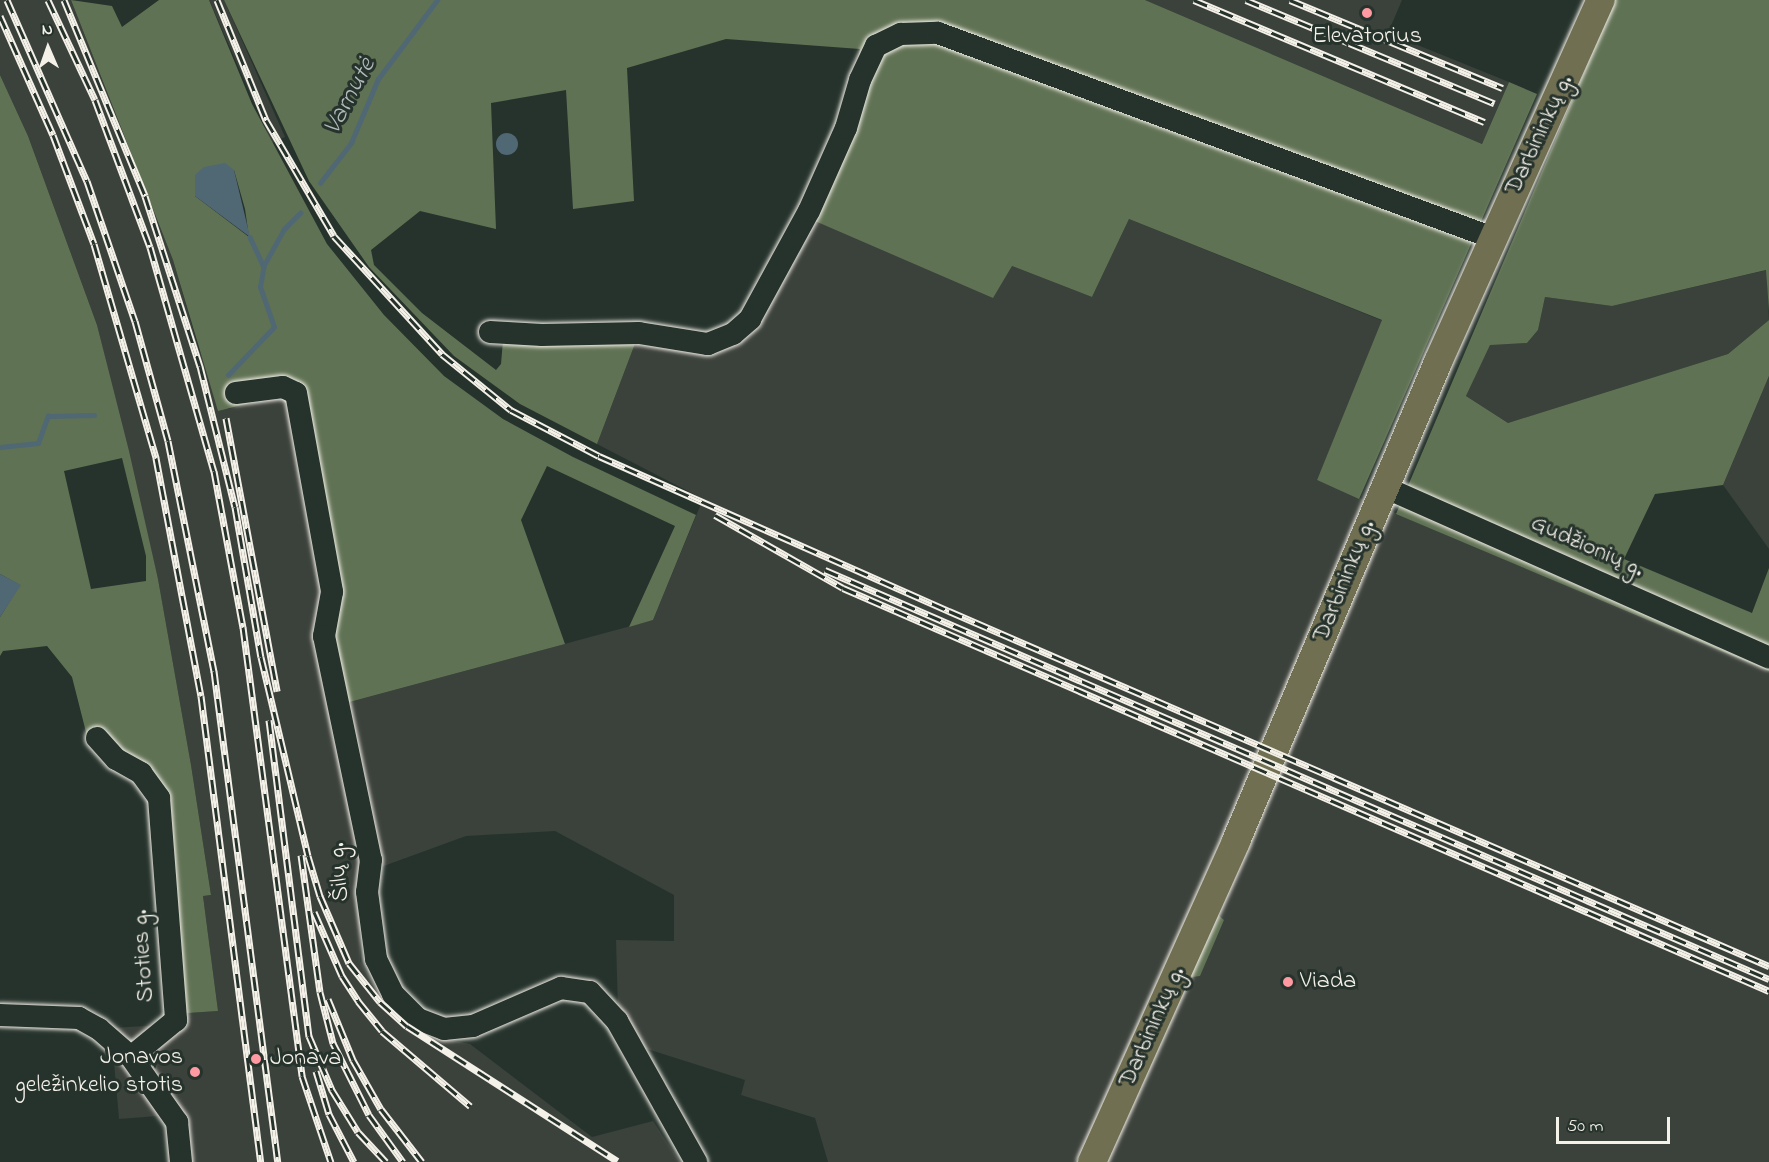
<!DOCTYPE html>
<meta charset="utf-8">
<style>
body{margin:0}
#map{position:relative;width:1769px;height:1162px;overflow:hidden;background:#26332d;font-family:"Indie Flower",sans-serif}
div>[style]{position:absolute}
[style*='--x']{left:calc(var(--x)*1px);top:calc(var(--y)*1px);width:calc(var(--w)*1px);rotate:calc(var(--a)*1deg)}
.built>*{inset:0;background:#3b413b}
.green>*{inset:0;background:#607254}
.water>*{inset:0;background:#4f6874}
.round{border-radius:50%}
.stream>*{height:4.5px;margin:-2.25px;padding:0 2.25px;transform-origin:2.25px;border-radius:2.25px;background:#4f6874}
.roads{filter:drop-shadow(0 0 2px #f4f1e8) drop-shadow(0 0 2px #f4f1e8)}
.minor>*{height:22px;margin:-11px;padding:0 11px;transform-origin:11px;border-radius:11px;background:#26332d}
.major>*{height:28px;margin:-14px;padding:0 14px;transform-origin:14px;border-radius:14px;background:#716f52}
.rail>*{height:7px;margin-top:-3.5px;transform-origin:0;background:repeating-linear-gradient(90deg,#26332d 0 14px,#f4f1e8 0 28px);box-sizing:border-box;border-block:2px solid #f4f1e8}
.dots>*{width:16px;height:16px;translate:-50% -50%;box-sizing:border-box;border:3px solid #26332d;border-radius:50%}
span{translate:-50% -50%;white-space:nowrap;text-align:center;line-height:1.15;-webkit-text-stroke:6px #26332d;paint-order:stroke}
.poi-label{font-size:24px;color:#f4f1e8}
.left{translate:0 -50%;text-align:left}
.right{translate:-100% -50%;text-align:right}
.street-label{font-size:24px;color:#f4f1e8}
.water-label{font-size:26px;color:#b2baba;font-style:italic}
.north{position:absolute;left:18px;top:18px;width:60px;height:60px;-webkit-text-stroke:4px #26332d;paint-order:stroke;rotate:358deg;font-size:16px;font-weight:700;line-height:24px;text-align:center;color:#f4f1e8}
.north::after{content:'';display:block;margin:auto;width:21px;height:27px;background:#f4f1e8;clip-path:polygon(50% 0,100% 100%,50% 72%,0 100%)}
.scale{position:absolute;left:1556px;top:1117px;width:114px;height:27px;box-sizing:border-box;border:3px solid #f4f1e8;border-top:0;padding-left:8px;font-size:18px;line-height:21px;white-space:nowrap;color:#f4f1e8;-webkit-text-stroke:4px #26332d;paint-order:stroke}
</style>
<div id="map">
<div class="built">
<div style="clip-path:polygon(0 0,71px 0,173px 260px,199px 350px,228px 409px,278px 396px,287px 404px,324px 590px,331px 707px,653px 620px,703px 499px,597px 444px,639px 333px,733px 334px,808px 218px,1012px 266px,1092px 297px,1129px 219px,1383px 321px,1317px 480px,1769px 671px,1769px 1162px,1101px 1162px,1080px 1152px,1075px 1162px,828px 1162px,815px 1118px,741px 1095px,745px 1080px,644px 1048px,618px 1012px,616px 940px,674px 941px,674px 895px,555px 831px,466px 836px,359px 875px,360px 961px,377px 990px,405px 1018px,433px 1037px,470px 1044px,592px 1137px,653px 1121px,680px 1162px,173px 1162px,166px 1123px,158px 1116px,119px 1119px,111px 1028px,163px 1025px,173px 1014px,218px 1011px,203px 896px,211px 895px,191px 765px,158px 579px,97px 325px,28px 136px,0 75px)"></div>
<div style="clip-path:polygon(209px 0,224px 0,285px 137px,272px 143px)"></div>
<div style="clip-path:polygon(1145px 0,1402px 0,1388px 33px,1509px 82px,1482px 144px)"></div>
<div style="clip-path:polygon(1767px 270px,1769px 320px,1728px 354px,1508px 423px,1466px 396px,1490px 344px,1527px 343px,1538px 330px,1545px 297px,1612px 306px)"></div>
<div style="clip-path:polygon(1769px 376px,1769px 549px,1723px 485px)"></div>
</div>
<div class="green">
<div style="clip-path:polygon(evenodd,71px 0,112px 6px,122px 27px,159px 0,209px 0,252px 104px,327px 244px,384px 315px,444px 376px,503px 419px,573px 457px,696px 515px,653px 620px,629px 627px,675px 526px,547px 466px,521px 520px,565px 644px,331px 707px,324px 590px,287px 404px,278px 396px,218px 411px,173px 260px,71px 0,234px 170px,245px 209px,249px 237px,195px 196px,234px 170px)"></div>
<div style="clip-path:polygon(224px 0,1145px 0,1482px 144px,1509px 82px,1537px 94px,1359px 499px,1317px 480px,1382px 320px,1129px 219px,1092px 297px,1012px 266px,993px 298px,808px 218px,848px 104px,860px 49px,726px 39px,627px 68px,634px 201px,573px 209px,566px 90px,491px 103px,496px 229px,420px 211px,371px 250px,374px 265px,422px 313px,496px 370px,501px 364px,504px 328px,639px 333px,597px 444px,520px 404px,454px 356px,369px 267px,309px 181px)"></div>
<div style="clip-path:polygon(1615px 0,1769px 0,1769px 311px,1766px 270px,1612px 306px,1545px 297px,1538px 330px,1527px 343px,1490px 345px,1466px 396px,1508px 423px,1728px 354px,1769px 320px,1769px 376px,1723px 485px,1655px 494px,1624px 559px,1752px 613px,1769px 568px,1769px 671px,1396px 514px)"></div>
<div style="clip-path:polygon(evenodd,0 75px,28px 136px,97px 325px,129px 451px,158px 579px,191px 765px,211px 895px,203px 896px,218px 1011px,173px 1014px,155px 806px,141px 778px,87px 736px,72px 677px,47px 646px,3px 651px,0 656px,0 617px,20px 585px,0 574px,0 75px,122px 458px,146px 556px,146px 581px,91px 589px,64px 471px,122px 458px)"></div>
<div style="clip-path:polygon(1218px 915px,1224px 920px,1200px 976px,1192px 977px,1190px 974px)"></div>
</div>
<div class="water">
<div class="round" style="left:496px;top:133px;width:22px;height:22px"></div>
<div style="clip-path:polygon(225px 163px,234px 170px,250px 237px,195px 196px,195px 175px,204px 167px)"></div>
<div style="clip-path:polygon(0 574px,21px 585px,0 617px)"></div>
</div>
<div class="stream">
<div style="--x:320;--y:183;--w:51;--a:-52.2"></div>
<div style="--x:351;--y:143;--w:69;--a:-67.1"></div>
<div style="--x:378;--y:79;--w:99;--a:-53.2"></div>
<div style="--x:250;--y:237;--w:31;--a:65"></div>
<div style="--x:228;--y:375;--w:66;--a:-46.2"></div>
<div style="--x:274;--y:327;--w:42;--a:-109.3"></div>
<div style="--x:260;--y:287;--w:22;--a:-80"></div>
<div style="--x:264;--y:265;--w:41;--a:-60.9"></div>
<div style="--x:284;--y:229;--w:23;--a:-45"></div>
<div style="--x:0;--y:447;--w:38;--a:-6"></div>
<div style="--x:38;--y:443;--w:29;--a:-70"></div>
<div style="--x:48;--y:416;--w:46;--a:-1.2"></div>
</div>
<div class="roads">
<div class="minor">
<div style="--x:490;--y:332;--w:52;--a:3.3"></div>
<div style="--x:542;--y:335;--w:97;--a:-1.2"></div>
<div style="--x:639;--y:333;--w:70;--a:9.1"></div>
<div style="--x:708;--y:344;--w:27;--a:-22"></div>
<div style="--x:733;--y:334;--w:23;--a:-41"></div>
<div style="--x:750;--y:319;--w:123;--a:-61.4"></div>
<div style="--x:809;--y:211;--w:91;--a:-66"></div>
<div style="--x:846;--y:128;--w:50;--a:-73.7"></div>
<div style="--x:860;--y:80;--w:38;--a:-65"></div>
<div style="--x:876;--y:46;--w:28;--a:-26"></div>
<div style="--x:901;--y:34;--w:37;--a:-2"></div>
<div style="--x:938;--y:33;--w:592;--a:20.27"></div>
<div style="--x:236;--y:393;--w:47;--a:-7.3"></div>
<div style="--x:283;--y:387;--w:14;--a:25"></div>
<div style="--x:296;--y:393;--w:202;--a:79.7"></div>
<div style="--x:332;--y:592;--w:45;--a:100.3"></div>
<div style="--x:324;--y:636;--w:229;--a:78.2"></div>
<div style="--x:371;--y:860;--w:32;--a:97"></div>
<div style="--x:367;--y:892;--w:68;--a:82.3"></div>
<div style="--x:376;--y:959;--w:39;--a:64"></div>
<div style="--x:393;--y:994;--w:35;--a:45"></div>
<div style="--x:418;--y:1019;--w:28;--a:21"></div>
<div style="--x:444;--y:1029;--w:29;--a:-6"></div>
<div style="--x:473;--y:1026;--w:96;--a:-23.4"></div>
<div style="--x:561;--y:988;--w:29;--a:8"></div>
<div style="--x:590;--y:992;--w:40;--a:47"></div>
<div style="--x:617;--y:1021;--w:162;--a:60.7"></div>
<div style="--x:1384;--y:487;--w:421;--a:23.9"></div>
<div style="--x:97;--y:738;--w:28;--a:48"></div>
<div style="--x:116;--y:759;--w:29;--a:29"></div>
<div style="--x:141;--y:773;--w:31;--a:54"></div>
<div style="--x:159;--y:798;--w:223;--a:85.6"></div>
<div style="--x:176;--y:1020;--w:58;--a:140.6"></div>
<div style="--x:131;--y:1057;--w:80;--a:54.7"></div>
<div style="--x:177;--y:1122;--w:40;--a:84.3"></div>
<div style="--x:0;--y:1015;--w:79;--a:2.2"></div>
<div style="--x:79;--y:1018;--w:23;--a:29"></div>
<div style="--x:99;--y:1029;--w:43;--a:41.2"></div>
</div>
<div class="major">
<div style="--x:1092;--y:1162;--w:352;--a:-65.8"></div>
<div style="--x:1236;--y:841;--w:520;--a:-67.13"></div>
<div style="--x:1438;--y:362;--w:397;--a:-65.8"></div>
</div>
</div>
<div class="rail">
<div style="--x:7;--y:0;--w:198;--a:66.2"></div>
<div style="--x:87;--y:181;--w:148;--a:71.1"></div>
<div style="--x:135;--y:321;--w:124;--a:74.6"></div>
<div style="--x:168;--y:441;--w:235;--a:78.7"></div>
<div style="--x:214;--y:671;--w:495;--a:82.6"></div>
<div style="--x:48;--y:0;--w:110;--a:64.8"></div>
<div style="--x:95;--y:100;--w:157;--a:69.5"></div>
<div style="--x:150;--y:247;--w:233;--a:74.1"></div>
<div style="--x:214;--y:471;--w:159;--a:79.5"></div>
<div style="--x:243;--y:627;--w:453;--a:82.5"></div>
<div style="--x:302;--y:1076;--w:91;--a:71.4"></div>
<div style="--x:64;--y:0;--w:212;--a:67.5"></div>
<div style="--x:145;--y:196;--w:179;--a:72.1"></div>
<div style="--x:200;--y:366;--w:145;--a:76.1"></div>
<div style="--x:235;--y:507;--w:152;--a:80.2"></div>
<div style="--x:261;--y:657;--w:204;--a:76.7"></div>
<div style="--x:308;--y:856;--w:42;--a:73.3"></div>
<div style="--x:320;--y:896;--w:73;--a:66.6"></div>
<div style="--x:349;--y:963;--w:50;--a:51.5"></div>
<div style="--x:380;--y:1002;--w:36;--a:42"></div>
<div style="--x:407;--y:1026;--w:250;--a:32.7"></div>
<div style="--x:217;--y:0;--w:130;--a:67.8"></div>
<div style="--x:266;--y:120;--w:134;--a:59.6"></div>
<div style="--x:334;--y:236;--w:160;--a:47.5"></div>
<div style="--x:442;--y:354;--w:89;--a:39.1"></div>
<div style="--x:511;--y:410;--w:99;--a:27.6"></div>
<div style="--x:599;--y:456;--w:383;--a:23.9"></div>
<div style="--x:949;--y:611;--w:894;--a:23.41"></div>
<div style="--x:1194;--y:0;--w:315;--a:22.8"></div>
<div style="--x:1246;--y:0;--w:269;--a:22.6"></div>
<div style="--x:1290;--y:0;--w:230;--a:22.5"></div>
<div style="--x:0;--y:16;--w:130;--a:66"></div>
<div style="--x:53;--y:135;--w:116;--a:69.4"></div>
<div style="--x:94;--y:244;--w:223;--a:73.8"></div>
<div style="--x:156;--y:458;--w:242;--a:79.3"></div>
<div style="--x:201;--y:696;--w:470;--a:82.7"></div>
<div style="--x:226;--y:418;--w:278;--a:79.4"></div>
<div style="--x:715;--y:515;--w:147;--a:29.7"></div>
<div style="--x:843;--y:588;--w:1010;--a:23.52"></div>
<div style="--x:825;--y:570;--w:1029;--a:23.43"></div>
<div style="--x:269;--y:720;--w:319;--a:82.8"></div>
<div style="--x:309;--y:1036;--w:59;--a:66.9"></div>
<div style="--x:332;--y:1090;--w:49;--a:58.2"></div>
<div style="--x:358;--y:1132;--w:41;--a:47"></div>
<div style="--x:301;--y:855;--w:138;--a:82.1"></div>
<div style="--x:320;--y:992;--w:53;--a:75.7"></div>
<div style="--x:333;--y:1043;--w:80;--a:63.4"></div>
<div style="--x:369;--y:1115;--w:58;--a:54.1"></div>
<div style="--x:314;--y:912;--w:70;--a:66.4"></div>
<div style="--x:342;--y:976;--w:30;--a:57"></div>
<div style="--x:358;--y:1001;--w:38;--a:51"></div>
<div style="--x:382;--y:1031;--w:116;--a:40.4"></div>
<div style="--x:328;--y:999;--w:66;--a:67.7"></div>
<div style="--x:353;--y:1060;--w:56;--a:60.3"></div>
<div style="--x:381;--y:1109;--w:67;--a:52.3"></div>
<div style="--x:316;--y:1071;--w:45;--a:73.2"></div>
<div style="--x:329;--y:1114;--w:54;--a:62.5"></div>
</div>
<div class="dots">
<div style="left:1367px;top:13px;background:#ff9aa2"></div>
<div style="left:1288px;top:982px;background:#ff9aa2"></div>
<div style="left:256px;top:1059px;background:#ff9aa2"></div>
<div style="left:195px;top:1072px;background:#ff9aa2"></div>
</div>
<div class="poi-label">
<span style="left:1367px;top:37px">Elevatorius</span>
<span class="left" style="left:1300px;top:982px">Viada</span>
<span class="right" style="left:183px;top:1072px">Jonavos<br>geležinkelio stotis</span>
<span class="left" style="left:270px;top:1059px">Jonava</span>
</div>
<div class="street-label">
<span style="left:1540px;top:135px;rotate:-65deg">Darbininkų g.</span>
<span style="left:1587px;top:547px;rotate:24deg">Gudžionių g.</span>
<span style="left:1345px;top:581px;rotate:-68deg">Darbininkų g.</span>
<span style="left:340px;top:872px;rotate:-94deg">Šilų g.</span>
<span style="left:144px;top:956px;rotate:-94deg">Stoties g.</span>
<span style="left:1153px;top:1027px;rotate:-66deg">Darbininkų g.</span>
</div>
<div class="water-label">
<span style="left:351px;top:97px;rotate:-62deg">Varnutė</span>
</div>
<div class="north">N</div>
<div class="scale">50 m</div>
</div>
